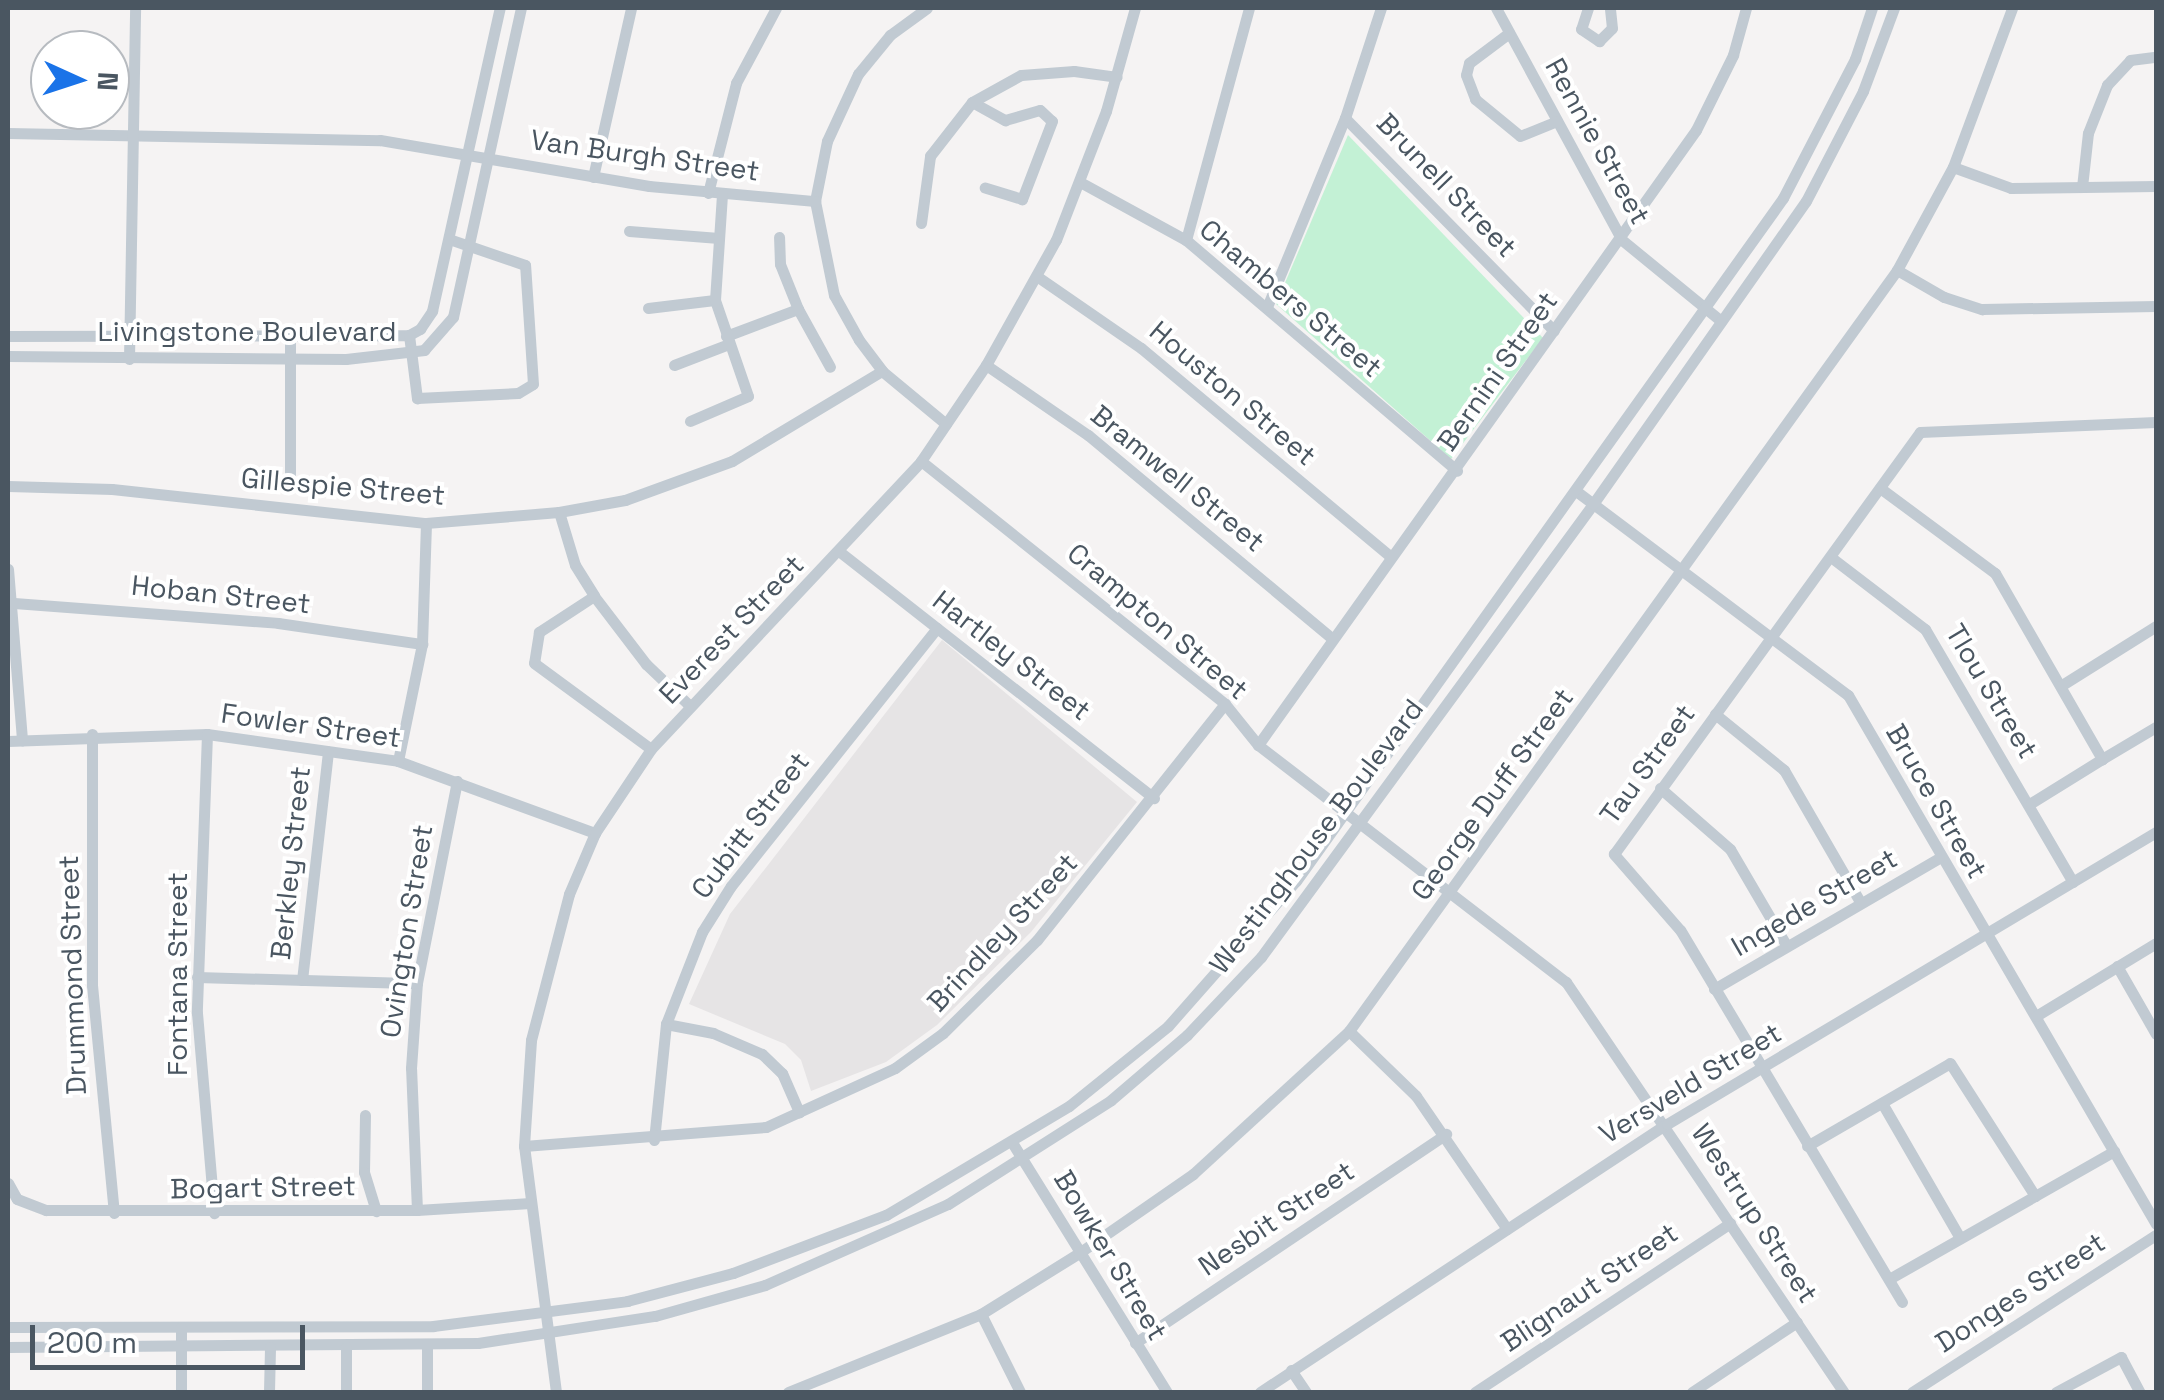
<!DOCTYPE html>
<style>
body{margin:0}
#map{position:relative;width:2164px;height:1400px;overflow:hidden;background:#f5f3f3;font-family:"Space Grotesk",sans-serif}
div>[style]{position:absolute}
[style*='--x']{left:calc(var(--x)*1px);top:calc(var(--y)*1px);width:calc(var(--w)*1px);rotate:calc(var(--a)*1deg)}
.education>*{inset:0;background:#e6e4e5}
.green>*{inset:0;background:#c3f1d5}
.minor>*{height:11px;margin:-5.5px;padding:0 5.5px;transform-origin:5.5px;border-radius:5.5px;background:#c1cad2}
span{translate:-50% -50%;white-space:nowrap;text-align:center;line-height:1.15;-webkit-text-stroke:8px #fff;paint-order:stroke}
.street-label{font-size:28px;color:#4a5661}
.frame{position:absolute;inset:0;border:10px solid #4a5661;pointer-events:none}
.north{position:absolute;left:30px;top:30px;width:100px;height:100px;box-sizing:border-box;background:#fff;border:2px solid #b7bbc0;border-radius:50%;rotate:93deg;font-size:28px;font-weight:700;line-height:40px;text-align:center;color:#4a5661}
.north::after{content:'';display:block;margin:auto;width:35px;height:45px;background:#1a73e8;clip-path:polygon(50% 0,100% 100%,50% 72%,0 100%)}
.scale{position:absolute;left:30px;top:1325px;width:275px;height:45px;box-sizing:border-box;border:5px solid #4a5661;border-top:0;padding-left:12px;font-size:30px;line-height:35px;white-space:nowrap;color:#4a5661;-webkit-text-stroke:8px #fff;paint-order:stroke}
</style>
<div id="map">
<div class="education">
<div style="clip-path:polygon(942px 640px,1137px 802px,1031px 932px,937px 1025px,886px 1062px,811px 1091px,801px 1060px,785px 1044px,689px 1004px,730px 914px)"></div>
</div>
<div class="green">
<div style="clip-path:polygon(1348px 135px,1543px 338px,1451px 459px,1276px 304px)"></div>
</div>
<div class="minor">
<div style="--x:927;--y:8;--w:46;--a:143.9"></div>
<div style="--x:890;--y:35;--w:50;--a:129.4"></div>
<div style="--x:858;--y:74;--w:74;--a:114.8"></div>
<div style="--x:827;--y:141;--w:61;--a:101.3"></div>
<div style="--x:815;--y:201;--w:96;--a:78.6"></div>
<div style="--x:834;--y:295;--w:51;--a:60.9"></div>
<div style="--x:859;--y:340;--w:39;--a:53"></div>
<div style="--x:882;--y:371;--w:83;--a:39.6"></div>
<div style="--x:1496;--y:8;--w:264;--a:61.5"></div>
<div style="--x:1622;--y:240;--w:128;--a:39.3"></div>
<div style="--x:1588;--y:8;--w:22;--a:108"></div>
<div style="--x:1581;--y:29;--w:22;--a:34"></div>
<div style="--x:1599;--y:41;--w:18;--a:-45"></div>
<div style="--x:1612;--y:28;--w:20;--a:-96"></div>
<div style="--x:1509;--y:33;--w:50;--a:143.1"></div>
<div style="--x:1469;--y:63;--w:12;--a:104"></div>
<div style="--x:1466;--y:75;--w:26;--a:69"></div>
<div style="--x:1475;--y:99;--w:58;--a:39.4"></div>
<div style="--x:1520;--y:136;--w:40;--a:-22"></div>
<div style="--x:972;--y:102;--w:38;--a:29"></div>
<div style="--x:1005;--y:120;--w:36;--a:-16"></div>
<div style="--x:1040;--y:110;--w:16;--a:43"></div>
<div style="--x:1052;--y:121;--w:84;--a:111"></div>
<div style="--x:1022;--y:199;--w:39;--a:-163"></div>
<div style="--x:1345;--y:118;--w:298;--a:45.5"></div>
<div style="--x:8;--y:133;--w:372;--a:1.1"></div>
<div style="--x:380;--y:140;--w:273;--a:9.7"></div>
<div style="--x:649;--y:186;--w:167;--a:5.2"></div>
<div style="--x:1953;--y:167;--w:62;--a:19.9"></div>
<div style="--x:2011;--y:188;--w:145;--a:-0.8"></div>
<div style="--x:593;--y:177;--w:173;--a:-77.3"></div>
<div style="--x:1080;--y:182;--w:121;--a:28.7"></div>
<div style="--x:1186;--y:240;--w:356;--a:40.4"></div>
<div style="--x:2082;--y:187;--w:54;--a:-83.7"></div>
<div style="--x:2088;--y:133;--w:52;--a:-68.4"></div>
<div style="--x:2107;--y:85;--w:34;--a:-47"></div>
<div style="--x:2130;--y:60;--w:26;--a:-7"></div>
<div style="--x:708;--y:193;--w:114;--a:-75.7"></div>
<div style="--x:736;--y:83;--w:85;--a:-61.9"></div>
<div style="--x:921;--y:223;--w:68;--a:-82.3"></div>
<div style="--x:930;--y:156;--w:68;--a:-52.1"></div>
<div style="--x:972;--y:102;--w:56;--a:-28.9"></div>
<div style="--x:1021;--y:75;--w:53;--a:-4.3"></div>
<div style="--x:1074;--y:71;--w:43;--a:7.9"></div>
<div style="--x:629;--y:231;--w:90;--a:4.4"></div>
<div style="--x:1186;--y:240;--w:240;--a:-74.8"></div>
<div style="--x:1897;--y:270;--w:54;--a:29.9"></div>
<div style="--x:1944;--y:297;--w:40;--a:18"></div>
<div style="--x:1982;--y:309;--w:174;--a:-1"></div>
<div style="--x:1038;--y:277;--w:125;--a:34.6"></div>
<div style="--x:1141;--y:348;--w:324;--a:39.9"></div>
<div style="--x:1267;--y:307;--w:204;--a:-67.6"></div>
<div style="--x:1345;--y:118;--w:116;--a:-71.9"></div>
<div style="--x:648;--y:308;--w:67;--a:-6.8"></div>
<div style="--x:798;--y:309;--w:66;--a:61.1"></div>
<div style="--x:409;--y:335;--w:64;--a:82.8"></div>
<div style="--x:417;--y:398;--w:101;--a:-2.8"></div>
<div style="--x:518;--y:393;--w:17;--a:-31"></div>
<div style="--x:533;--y:384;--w:119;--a:-93.8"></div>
<div style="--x:525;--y:265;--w:80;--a:-161.1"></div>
<div style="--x:8;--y:336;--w:401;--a:-0.1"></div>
<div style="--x:409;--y:335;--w:13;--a:-29"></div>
<div style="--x:420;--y:329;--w:22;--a:-56"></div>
<div style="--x:432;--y:311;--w:311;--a:-77.4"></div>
<div style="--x:726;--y:336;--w:77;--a:-20.6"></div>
<div style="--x:798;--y:309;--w:48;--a:-111.8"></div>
<div style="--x:780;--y:264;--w:27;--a:-92"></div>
<div style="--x:8;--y:356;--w:338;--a:0.5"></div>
<div style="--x:346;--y:359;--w:79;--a:-6.6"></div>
<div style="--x:424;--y:350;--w:44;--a:-48.7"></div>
<div style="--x:453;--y:317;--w:316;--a:-77.6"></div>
<div style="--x:129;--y:359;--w:351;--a:-89"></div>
<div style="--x:674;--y:365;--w:59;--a:-20.9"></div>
<div style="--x:986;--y:365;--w:124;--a:34.5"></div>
<div style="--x:1088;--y:435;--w:317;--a:39.8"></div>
<div style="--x:690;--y:421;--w:63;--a:-23.3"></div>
<div style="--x:748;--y:396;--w:102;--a:-109"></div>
<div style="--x:715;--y:300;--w:106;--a:-86.2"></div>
<div style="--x:921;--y:461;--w:389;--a:38.6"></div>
<div style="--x:1225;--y:704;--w:53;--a:51.2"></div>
<div style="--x:1258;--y:745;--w:389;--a:37.6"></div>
<div style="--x:1566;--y:982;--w:495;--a:55.9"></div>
<div style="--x:290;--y:483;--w:147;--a:-90"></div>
<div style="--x:8;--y:486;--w:104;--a:1.7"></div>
<div style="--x:112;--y:489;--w:316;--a:6.2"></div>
<div style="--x:426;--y:523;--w:133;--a:-4.7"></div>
<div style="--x:559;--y:512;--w:67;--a:-10.3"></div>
<div style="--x:625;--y:500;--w:114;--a:-20"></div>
<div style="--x:732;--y:461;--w:175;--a:-31"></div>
<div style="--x:1880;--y:488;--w:143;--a:36.5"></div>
<div style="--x:1995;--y:573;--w:215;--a:60.1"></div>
<div style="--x:2102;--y:759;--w:63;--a:-30.7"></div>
<div style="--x:1576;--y:491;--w:340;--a:36.9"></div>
<div style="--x:1848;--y:695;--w:612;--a:59.79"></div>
<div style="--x:559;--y:512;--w:55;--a:73.2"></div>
<div style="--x:575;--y:565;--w:36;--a:58"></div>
<div style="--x:594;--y:596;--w:86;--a:52.6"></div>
<div style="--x:646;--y:664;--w:61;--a:43.7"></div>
<div style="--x:840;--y:552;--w:399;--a:38.1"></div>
<div style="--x:1832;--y:558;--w:117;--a:37.4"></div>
<div style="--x:1925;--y:629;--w:293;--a:59.7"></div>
<div style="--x:8;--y:569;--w:172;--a:85.3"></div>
<div style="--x:594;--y:596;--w:66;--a:146.8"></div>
<div style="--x:539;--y:632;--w:31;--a:99"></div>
<div style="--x:534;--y:663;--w:145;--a:36.3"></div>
<div style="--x:14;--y:603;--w:265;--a:4.3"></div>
<div style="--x:278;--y:623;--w:146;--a:8.3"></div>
<div style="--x:2062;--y:685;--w:111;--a:-32.1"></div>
<div style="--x:1715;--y:714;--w:89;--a:39.1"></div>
<div style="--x:1784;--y:770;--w:150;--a:60"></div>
<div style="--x:92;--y:734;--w:251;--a:90"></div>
<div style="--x:92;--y:985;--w:229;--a:84.5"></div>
<div style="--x:207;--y:734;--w:279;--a:92.1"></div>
<div style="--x:197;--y:1013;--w:201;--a:85.1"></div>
<div style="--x:8;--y:741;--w:199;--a:-2"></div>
<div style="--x:207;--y:734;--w:193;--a:8"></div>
<div style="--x:398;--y:761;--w:210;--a:20.1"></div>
<div style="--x:1258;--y:745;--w:755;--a:-54.54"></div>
<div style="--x:1696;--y:130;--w:84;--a:-63.7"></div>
<div style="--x:1733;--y:55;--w:49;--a:-74.5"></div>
<div style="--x:398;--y:761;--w:119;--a:-78.4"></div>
<div style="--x:422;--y:644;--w:121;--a:-88.1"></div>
<div style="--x:1660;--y:788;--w:93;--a:41.1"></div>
<div style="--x:1730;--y:849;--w:111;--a:59.7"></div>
<div style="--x:2031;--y:803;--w:84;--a:-31.8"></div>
<div style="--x:2117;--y:966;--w:78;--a:60.2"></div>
<div style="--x:197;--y:977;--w:220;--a:1.6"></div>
<div style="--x:302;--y:980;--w:230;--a:-83.5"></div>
<div style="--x:1714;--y:989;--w:260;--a:-30.2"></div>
<div style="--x:2036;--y:1016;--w:140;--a:-31.3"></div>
<div style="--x:666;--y:1024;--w:48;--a:10.8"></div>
<div style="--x:713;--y:1033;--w:53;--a:23.2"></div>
<div style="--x:762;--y:1054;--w:28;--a:44"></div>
<div style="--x:782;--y:1073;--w:43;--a:66.4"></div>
<div style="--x:1349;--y:1031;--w:93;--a:44.1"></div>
<div style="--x:1416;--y:1096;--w:161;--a:55.6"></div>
<div style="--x:1882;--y:1103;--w:156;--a:60"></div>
<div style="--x:365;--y:1115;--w:57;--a:91"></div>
<div style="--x:364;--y:1172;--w:41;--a:72.9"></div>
<div style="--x:654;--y:1140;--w:117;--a:-84.1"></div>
<div style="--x:666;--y:1024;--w:99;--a:-68.6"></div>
<div style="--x:702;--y:932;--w:54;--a:-57.8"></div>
<div style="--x:731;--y:886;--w:330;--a:-51.4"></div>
<div style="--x:1013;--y:1144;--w:292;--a:58.2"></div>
<div style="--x:524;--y:1146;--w:243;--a:-4.5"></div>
<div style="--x:766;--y:1127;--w:142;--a:-24.6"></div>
<div style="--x:895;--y:1068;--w:59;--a:-36.1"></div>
<div style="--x:943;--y:1033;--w:132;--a:-44.7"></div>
<div style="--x:1037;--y:940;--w:302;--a:-51.5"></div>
<div style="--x:1807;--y:1146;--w:165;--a:-30.1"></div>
<div style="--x:1950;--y:1063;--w:158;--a:57.4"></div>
<div style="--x:8;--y:1183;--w:18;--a:61"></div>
<div style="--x:17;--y:1199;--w:31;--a:21"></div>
<div style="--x:46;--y:1210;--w:371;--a:0"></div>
<div style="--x:417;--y:1210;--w:113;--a:-3.5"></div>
<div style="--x:417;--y:1210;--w:142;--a:-92.4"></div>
<div style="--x:411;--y:1068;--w:85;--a:-86"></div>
<div style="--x:417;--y:983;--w:206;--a:-78.8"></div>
<div style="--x:1889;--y:1279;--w:259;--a:-29.6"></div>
<div style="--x:1902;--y:1302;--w:433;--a:-120.8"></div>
<div style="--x:1680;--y:930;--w:101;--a:-131"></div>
<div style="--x:1614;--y:854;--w:521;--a:-54.05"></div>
<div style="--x:1920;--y:432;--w:236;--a:-2.4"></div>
<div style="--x:981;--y:1314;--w:87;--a:63.4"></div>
<div style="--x:8;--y:1327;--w:425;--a:-0.1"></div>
<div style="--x:433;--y:1326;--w:196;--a:-7.3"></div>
<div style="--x:627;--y:1301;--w:110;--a:-14.8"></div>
<div style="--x:733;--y:1273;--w:164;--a:-20.8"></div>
<div style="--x:886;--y:1215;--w:213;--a:-30.8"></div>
<div style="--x:1069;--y:1106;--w:127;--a:-38.9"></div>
<div style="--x:1168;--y:1026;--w:193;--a:-48.6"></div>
<div style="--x:1296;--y:881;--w:839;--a:-54.51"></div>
<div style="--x:1783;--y:198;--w:157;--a:-62.6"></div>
<div style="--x:1855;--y:59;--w:54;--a:-71.6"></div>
<div style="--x:181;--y:1327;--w:65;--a:90"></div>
<div style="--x:1135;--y:1343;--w:375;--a:-33.9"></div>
<div style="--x:427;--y:1345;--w:47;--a:90"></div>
<div style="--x:8;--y:1347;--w:470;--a:-0.5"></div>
<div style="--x:478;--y:1343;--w:179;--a:-8.7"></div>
<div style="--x:655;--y:1316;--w:114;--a:-15.7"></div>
<div style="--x:765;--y:1285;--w:200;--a:-23.9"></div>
<div style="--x:948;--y:1204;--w:193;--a:-32.5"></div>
<div style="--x:1111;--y:1100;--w:100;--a:-40.5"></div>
<div style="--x:1187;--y:1035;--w:108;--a:-46.5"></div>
<div style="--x:1261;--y:957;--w:562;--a:-53.76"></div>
<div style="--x:1593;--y:504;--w:370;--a:-54.9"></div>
<div style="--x:1806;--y:201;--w:124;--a:-62.6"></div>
<div style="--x:1863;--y:91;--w:89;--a:-69.5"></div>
<div style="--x:346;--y:1347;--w:45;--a:90"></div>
<div style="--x:1291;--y:1370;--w:27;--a:56"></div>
<div style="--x:269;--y:1392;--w:45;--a:-88.7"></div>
<div style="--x:556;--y:1392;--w:248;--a:-97.4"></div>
<div style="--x:524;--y:1146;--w:106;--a:-86.2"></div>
<div style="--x:531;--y:1040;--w:151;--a:-75.4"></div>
<div style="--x:569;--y:894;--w:66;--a:-66.9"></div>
<div style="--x:595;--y:833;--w:101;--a:-56.3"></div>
<div style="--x:651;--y:749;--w:395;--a:-46.8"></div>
<div style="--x:921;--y:461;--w:116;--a:-55.9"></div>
<div style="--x:986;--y:365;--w:143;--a:-60.8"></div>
<div style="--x:1056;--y:240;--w:138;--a:-68.8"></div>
<div style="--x:1106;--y:111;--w:107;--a:-74.3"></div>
<div style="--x:788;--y:1392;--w:208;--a:-22"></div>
<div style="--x:981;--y:1314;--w:115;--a:-31.9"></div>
<div style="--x:1079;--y:1253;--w:139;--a:-34.7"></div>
<div style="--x:1193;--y:1174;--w:212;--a:-42.5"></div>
<div style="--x:1349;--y:1031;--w:938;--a:-54.24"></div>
<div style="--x:1897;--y:270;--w:117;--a:-61.5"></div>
<div style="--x:1953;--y:167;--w:170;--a:-69.6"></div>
<div style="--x:1260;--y:1392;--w:487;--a:-33.4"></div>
<div style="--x:1667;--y:1124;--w:570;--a:-30.84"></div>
<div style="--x:1475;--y:1392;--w:306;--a:-33.5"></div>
<div style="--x:1692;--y:1392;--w:126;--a:-33.7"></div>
<div style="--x:1912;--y:1392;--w:290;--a:-32.8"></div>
<div style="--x:2056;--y:1392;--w:74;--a:-28.3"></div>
<div style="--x:2121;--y:1357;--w:40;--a:62"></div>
</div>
<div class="street-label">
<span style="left:1598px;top:141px;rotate:61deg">Rennie Street</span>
<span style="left:645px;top:155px;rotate:8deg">Van Burgh Street</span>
<span style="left:1447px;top:185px;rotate:46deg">Brunell Street</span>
<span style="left:1291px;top:298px;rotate:40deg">Chambers Street</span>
<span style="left:247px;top:331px">Livingstone Boulevard</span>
<span style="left:1497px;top:371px;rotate:-55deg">Bernini Street</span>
<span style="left:1233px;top:393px;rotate:40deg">Houston Street</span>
<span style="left:1178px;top:478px;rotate:39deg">Bramwell Street</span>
<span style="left:343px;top:486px;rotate:5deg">Gillespie Street</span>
<span style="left:221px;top:594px;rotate:6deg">Hoban Street</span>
<span style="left:1158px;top:621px;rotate:40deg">Crampton Street</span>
<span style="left:731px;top:629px;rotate:-46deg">Everest Street</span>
<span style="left:1012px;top:655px;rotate:38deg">Hartley Street</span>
<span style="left:1992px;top:691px;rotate:59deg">Tlou Street</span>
<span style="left:311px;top:725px;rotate:8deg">Fowler Street</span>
<span style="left:1647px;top:764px;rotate:-54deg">Tau Street</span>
<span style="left:1492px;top:794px;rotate:-54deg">George Duff Street</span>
<span style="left:1937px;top:801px;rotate:60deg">Bruce Street</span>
<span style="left:750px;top:825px;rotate:-53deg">Cubitt Street</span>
<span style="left:1316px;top:836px;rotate:-53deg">Westinghouse Boulevard</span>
<span style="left:290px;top:863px;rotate:-84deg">Berkley Street</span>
<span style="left:1814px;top:902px;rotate:-30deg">Ingede Street</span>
<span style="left:406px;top:931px;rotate:-81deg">Ovington Street</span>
<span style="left:1002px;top:932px;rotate:-47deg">Brindley Street</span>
<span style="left:177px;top:974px;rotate:-90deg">Fontana Street</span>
<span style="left:72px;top:975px;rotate:-92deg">Drummond Street</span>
<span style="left:1690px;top:1083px;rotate:-31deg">Versveld Street</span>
<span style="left:263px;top:1187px;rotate:-1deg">Bogart Street</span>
<span style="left:1755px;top:1213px;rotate:57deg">Westrup Street</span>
<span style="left:1276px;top:1218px;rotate:-34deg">Nesbit Street</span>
<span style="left:1111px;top:1255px;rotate:59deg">Bowker Street</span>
<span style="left:1589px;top:1287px;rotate:-34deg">Blignaut Street</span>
<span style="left:2020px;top:1292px;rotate:-33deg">Donges Street</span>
</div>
<div class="frame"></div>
<div class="north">N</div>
<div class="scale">200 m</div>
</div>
